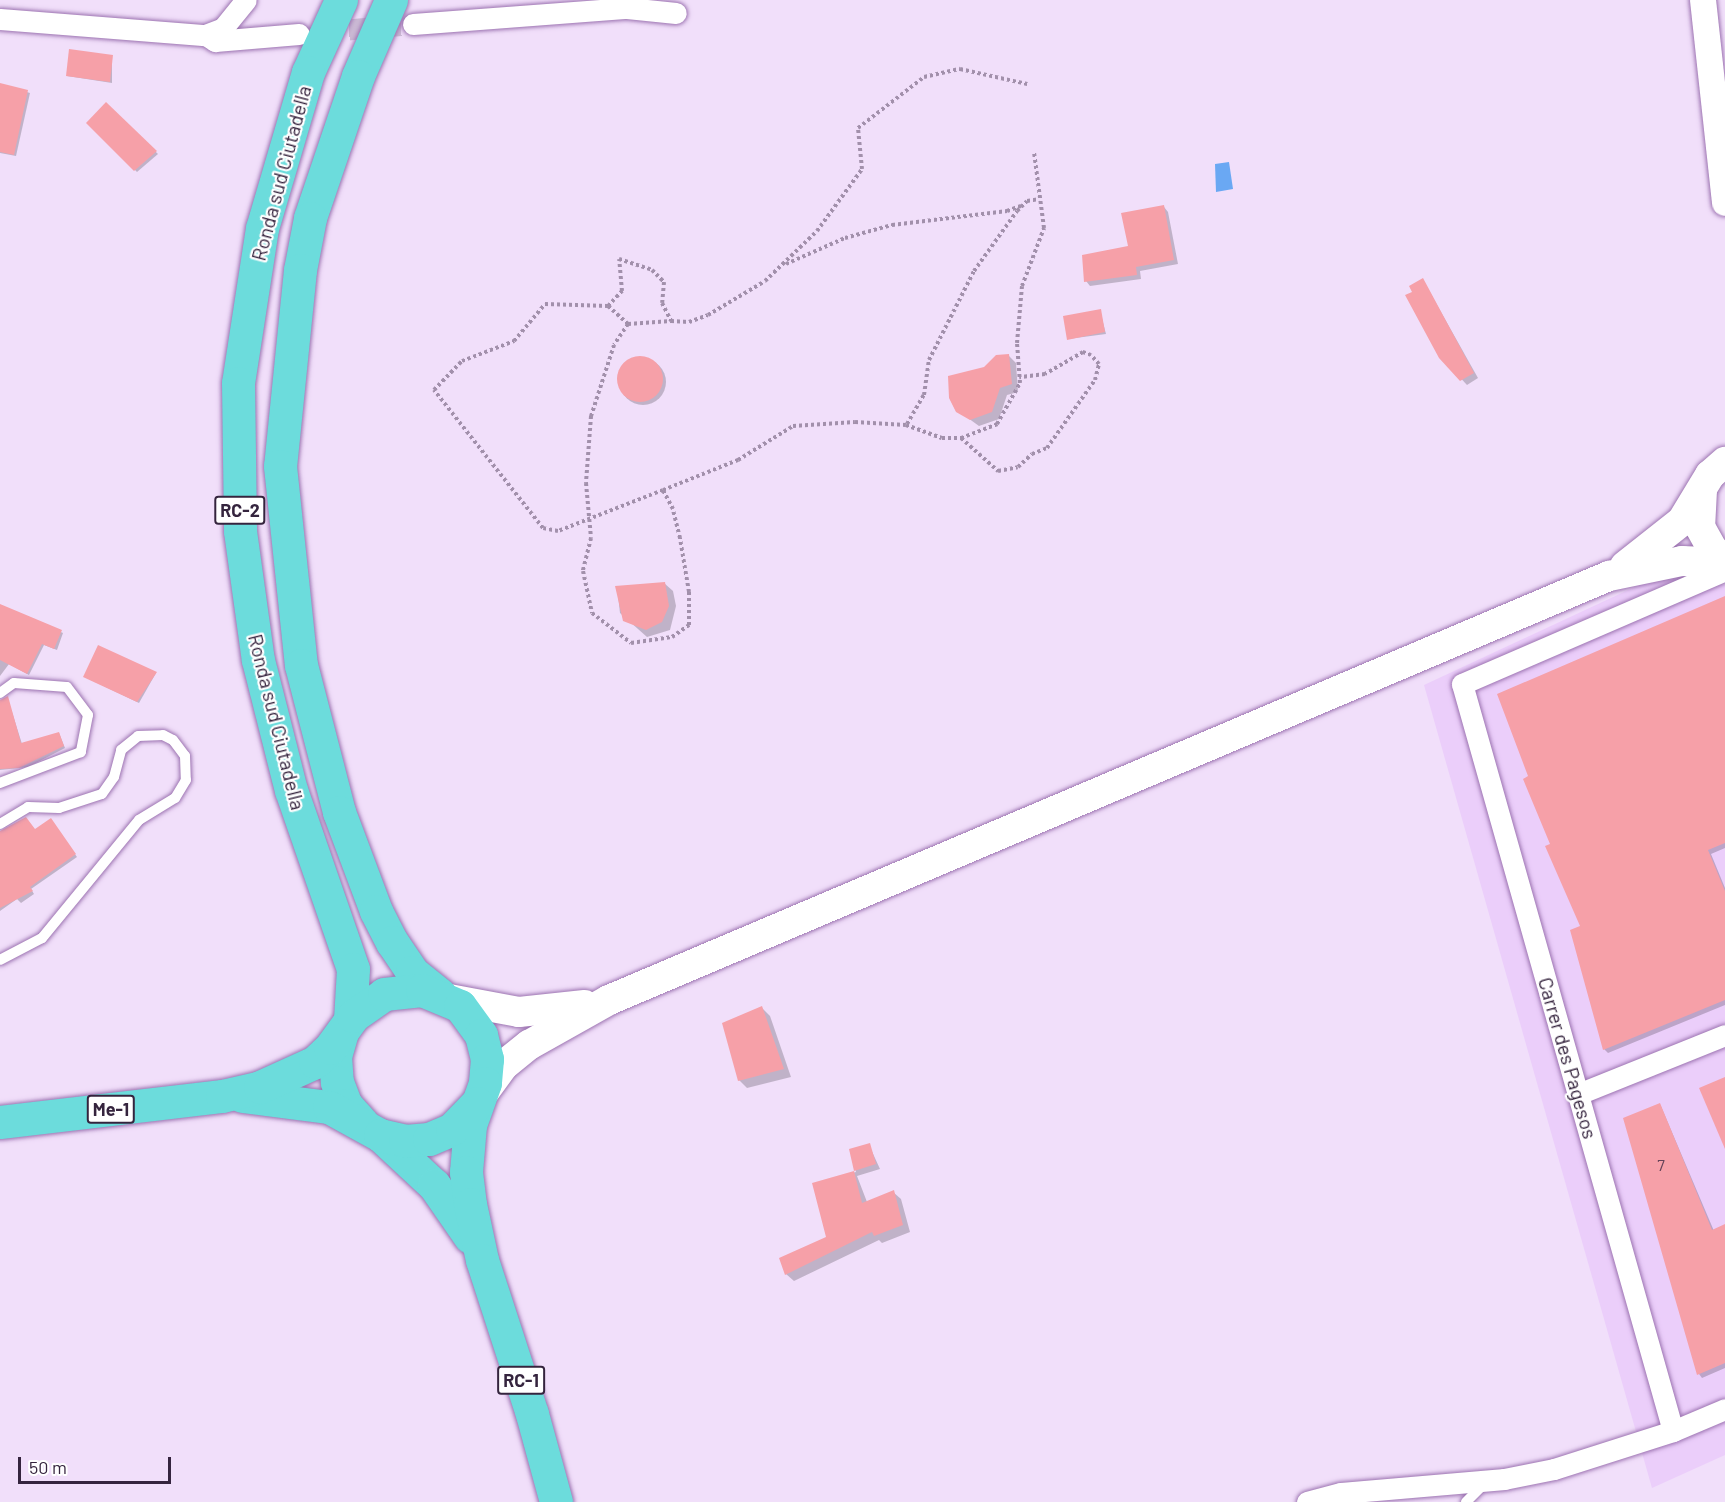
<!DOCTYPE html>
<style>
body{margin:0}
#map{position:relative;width:1725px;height:1502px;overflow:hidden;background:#f1dffa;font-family:Barlow,sans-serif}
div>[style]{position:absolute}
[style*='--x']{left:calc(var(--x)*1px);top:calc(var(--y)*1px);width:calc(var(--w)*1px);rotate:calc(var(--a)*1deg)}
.built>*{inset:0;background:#ebcefa}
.water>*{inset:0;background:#6aa8f3}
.shadow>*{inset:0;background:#0003}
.round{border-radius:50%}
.building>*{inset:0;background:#f6a0a8}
.minor-tunnel>*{height:21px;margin-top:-10.5px;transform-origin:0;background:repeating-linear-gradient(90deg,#cbbad4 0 21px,transparent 0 31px)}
.path>*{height:4px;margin-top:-2px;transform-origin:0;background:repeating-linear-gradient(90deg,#a290ab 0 3px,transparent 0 6px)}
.roads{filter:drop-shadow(0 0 2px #9c73b1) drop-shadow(0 0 2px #9c73b1)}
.service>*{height:10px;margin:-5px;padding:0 5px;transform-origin:5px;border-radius:5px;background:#fff}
.minor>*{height:21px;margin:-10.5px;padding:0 10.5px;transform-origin:10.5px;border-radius:10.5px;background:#fff}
.tertiary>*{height:26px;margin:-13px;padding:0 13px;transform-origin:13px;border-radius:13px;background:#fff}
.secondary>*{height:30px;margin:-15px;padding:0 15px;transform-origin:15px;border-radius:15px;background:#fff}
.primary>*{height:33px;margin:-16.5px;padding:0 16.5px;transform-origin:16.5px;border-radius:16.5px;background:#6cdcdc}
span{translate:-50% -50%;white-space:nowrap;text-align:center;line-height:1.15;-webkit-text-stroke:4.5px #fff;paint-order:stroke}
.number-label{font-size:16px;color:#654358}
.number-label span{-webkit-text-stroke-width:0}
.shield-label span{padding:2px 4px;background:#fff;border:2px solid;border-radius:4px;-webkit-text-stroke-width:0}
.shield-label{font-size:18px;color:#35243e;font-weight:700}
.street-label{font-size:20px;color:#35243e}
.scale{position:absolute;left:18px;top:1457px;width:153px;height:27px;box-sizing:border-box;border:3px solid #35243e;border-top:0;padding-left:8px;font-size:18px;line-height:21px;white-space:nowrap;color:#35243e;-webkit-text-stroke:4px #fff;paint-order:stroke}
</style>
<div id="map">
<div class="built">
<div style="clip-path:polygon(1656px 577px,1725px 585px,1725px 1455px,1652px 1488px,1424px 685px)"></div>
</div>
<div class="water">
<div style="clip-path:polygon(1229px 162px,1233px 189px,1216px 192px,1215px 164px)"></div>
</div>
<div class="shadow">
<div style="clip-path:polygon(112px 56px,112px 83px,67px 76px)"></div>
<div style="clip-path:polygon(0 84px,30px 93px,16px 156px,0 153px)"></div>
<div style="clip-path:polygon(106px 104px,158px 154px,137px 172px,88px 123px)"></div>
<div style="clip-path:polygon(1164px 207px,1168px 212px,1178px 264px,1140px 271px,1141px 279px,1090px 286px,1086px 281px,1130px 247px)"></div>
<div style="clip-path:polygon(1423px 280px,1478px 378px,1467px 385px,1441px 357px,1414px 292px)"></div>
<div style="clip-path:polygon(1100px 311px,1106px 334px,1068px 339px)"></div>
<div style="clip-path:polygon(1009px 356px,1016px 363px,1018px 392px,1007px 395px,999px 419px,979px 426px,961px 413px)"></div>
<div class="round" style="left:620px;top:359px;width:46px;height:46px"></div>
<div style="clip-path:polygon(664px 583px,673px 591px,676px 606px,670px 630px,647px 637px,620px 613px,617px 587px)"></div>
<div style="clip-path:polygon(1725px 602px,1725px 848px,1711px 854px,1725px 888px,1725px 1005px,1608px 1053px,1604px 1049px,1582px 927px,1552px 844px)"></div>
<div style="clip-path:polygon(0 605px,63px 633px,57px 650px,44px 645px,29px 675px,9px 664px,0 676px)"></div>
<div style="clip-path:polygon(156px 673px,139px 703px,85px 677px)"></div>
<div style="clip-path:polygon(12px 712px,22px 744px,59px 733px,65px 748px,28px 767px,0 770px,0 717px)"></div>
<div style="clip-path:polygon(52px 822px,77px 857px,31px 889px,34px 894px,21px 903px,17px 899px,0 911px,0 836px,35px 831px)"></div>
<div style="clip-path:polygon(762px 1008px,770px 1016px,791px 1077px,747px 1088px,739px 1080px)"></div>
<div style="clip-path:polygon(1660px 1104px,1714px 1231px,1725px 1226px,1725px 1368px,1702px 1378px,1699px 1374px)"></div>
<div style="clip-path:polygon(869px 1145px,880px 1169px,857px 1176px,867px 1202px,893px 1192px,901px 1199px,910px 1232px,882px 1243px,879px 1240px,794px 1281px,786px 1274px,828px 1238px,813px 1184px,856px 1172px,851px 1150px)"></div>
</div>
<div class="building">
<div style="clip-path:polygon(69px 49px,113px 55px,110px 82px,66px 76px)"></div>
<div style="clip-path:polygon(0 83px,28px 90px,14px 155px,0 152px)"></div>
<div style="clip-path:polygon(106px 102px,157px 151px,134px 171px,86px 123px)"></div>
<div style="clip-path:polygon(1164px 205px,1174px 260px,1136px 267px,1137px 275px,1084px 282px,1082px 255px,1128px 246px,1121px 213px)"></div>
<div style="clip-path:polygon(1423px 278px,1474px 373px,1460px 381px,1439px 358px,1405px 295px,1412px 292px,1409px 286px)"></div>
<div style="clip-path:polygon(1101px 309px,1105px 332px,1067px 340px,1063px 316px)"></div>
<div style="clip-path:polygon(1009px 354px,1012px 384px,1000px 388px,992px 412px,970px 420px,956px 412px,949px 398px,948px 376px,984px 367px,996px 355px)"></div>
<div class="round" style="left:617px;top:356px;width:46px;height:46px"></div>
<div style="clip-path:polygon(665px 582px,669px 606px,662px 622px,646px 630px,623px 621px,615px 586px)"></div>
<div style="clip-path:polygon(1725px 596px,1725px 843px,1708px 850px,1725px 891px,1725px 1000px,1603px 1050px,1570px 930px,1580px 926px,1545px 846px,1550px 844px,1523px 779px,1528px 776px,1497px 694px)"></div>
<div style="clip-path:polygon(0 604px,62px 630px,54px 649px,42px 644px,27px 674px,0 660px)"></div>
<div style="clip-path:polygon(98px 645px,157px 672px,137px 702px,83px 677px)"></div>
<div style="clip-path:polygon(8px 696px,21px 743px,59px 732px,64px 746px,19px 768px,0 769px,0 700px)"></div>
<div style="clip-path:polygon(26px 817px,35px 829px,51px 818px,76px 854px,30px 887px,33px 891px,0 908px,0 831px)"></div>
<div style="clip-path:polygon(762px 1006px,784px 1069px,738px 1081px,722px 1023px)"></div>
<div style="clip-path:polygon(1725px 1077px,1725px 1149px,1699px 1088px)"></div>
<div style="clip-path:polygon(1660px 1103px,1712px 1230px,1725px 1224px,1725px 1363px,1697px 1375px,1623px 1118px)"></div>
<div style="clip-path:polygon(870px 1143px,876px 1164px,854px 1171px,849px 1149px)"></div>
<div style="clip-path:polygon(854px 1171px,862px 1203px,894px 1190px,903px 1225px,874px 1236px,872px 1232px,785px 1275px,779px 1258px,826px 1237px,812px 1183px)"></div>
</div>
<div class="minor-tunnel">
<div style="--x:318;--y:32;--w:95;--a:-4.8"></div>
</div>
<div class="path">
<div style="--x:786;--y:264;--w:64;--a:-23.8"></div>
<div style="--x:845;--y:238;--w:49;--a:-15.5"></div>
<div style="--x:892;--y:225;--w:116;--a:-6.9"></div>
<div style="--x:1007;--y:211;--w:15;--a:-20"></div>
<div style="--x:608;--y:306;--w:27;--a:42"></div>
<div style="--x:628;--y:324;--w:43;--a:-4"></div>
<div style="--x:628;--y:324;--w:25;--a:124"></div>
<div style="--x:614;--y:345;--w:75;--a:107.9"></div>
<div style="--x:591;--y:416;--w:67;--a:94.3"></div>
<div style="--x:586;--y:483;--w:55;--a:84.8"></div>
<div style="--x:591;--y:538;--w:34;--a:104"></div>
<div style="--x:583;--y:571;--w:43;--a:77.9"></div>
<div style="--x:592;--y:613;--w:49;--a:37.6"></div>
<div style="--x:631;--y:643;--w:41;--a:-8.3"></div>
<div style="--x:672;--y:637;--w:21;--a:-35"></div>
<div style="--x:689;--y:625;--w:33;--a:-90"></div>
<div style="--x:689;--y:592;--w:55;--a:-99.5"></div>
<div style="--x:680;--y:538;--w:30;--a:-104"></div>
<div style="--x:673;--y:509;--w:21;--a:-118"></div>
<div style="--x:663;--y:490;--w:81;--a:-21.8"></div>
<div style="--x:738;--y:460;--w:65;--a:-31.7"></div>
<div style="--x:793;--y:426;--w:62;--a:-3.7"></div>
<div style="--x:855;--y:422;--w:51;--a:3.4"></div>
<div style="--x:906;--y:425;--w:38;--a:20"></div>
<div style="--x:942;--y:438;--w:19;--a:0"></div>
<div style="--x:961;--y:438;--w:39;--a:-21"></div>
<div style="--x:997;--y:424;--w:47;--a:-60.7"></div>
<div style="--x:1020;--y:383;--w:40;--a:-94.3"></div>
<div style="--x:1017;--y:343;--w:57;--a:-85"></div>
<div style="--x:1022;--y:286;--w:62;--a:-69.2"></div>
<div style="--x:1044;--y:228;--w:77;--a:-97.5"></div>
<div style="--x:907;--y:424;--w:34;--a:-60"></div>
<div style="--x:924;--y:395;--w:35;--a:-82"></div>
<div style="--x:929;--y:360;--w:100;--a:-63.2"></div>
<div style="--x:974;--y:271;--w:74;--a:-54.4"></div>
<div style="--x:1017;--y:211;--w:14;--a:-45"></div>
<div style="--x:1027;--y:201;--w:12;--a:-9"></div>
<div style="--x:961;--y:438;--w:50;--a:41.7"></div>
<div style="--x:998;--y:471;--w:20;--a:-11"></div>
<div style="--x:1018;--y:467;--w:19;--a:-43"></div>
<div style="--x:1032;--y:454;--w:16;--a:-22"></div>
<div style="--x:1047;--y:448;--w:83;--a:-54.8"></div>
<div style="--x:1095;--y:380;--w:16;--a:-76"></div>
<div style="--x:1099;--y:364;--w:12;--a:-132"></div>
<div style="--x:1091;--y:355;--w:9;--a:-159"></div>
<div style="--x:1083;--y:352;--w:44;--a:149.9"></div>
<div style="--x:1045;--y:374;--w:26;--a:173"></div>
<div style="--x:663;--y:490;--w:113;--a:158.7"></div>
<div style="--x:558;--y:531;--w:15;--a:-169"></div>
<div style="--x:543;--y:528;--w:176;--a:-128.3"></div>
<div style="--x:434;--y:390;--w:40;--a:-46"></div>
<div style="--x:462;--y:361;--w:56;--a:-21"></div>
<div style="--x:514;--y:341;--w:48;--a:-50"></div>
<div style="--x:545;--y:304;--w:63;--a:1.8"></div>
<div style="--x:608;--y:306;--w:21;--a:-47"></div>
<div style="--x:622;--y:291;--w:32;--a:-95"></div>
<div style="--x:619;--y:259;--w:35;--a:18"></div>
<div style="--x:652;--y:270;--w:17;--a:45"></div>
<div style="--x:664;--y:282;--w:21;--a:95"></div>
<div style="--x:662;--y:303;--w:20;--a:63"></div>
<div style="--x:671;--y:321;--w:18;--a:3"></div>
<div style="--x:689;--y:322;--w:20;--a:-20"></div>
<div style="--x:708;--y:315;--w:66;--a:-30.8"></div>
<div style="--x:765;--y:281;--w:72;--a:-43.9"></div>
<div style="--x:817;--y:231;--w:77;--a:-54"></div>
<div style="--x:862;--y:169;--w:41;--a:-95.6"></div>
<div style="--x:858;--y:128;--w:83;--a:-37.7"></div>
<div style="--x:924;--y:77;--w:37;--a:-13"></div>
<div style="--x:960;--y:69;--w:69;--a:12.6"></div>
</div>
<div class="roads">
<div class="service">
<div style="--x:0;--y:693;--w:17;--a:-36"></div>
<div style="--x:14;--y:683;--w:53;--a:4.3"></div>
<div style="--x:67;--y:687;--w:35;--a:53"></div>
<div style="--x:88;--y:715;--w:38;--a:101"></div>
<div style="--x:81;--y:752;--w:87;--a:159.1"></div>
<div style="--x:0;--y:824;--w:33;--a:-31"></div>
<div style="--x:28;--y:807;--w:31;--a:2"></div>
<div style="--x:59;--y:808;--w:45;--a:-18"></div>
<div style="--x:102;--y:794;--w:21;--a:-55"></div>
<div style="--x:114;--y:777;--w:28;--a:-75"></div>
<div style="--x:121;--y:750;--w:22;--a:-39"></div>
<div style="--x:138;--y:736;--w:25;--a:-2"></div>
<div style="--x:163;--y:735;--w:11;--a:27"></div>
<div style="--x:173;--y:740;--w:20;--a:53"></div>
<div style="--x:185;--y:756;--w:24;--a:88"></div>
<div style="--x:186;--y:780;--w:21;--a:121"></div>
<div style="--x:175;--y:798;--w:42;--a:148.6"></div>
<div style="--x:139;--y:820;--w:153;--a:129.4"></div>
<div style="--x:42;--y:938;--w:47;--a:152.4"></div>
<div style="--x:1466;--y:1502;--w:27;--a:-45"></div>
</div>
<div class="minor">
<div style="--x:0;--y:19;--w:206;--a:4.5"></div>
<div style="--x:205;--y:35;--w:19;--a:-21"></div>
<div style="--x:223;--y:28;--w:36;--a:-51"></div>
<div style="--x:413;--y:24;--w:215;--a:-4.3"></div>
<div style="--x:627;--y:8;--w:49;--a:5.8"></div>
<div style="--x:206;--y:35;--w:11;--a:34"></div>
<div style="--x:215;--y:41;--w:84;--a:-4.8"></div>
<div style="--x:1578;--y:1094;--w:158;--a:-21.9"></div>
<div style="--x:1673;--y:1431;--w:776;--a:-105.77"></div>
<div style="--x:1462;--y:684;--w:287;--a:-23.4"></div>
<div style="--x:1307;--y:1502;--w:35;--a:-15"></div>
<div style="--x:1341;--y:1493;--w:164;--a:-4.9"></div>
<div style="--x:1504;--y:1479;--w:51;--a:-11.3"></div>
<div style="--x:1554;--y:1469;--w:125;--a:-17.7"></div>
<div style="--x:1673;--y:1431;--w:56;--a:-22.9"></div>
</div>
<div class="tertiary">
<div style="--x:1703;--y:0;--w:204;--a:83.8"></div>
</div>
<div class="secondary">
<div style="--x:1702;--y:490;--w:37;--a:93"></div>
<div style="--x:1700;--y:527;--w:25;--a:61"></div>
<div style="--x:1712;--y:549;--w:17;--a:40"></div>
<div style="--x:1625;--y:566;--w:73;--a:-38.3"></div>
<div style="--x:1682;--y:521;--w:54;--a:-58.7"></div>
<div style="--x:1710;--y:475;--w:20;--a:-41"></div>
<div style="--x:449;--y:999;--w:71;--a:10.5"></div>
<div style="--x:519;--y:1012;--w:66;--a:-6.1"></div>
<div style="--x:482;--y:1095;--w:37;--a:-54"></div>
<div style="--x:504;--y:1065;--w:32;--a:-39"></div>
<div style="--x:529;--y:1045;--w:92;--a:-29.4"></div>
<div style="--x:609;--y:1000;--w:1086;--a:-22.98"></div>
<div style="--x:1609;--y:576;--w:75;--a:-11.6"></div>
<div style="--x:1682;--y:561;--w:43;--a:2.7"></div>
</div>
<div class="primary">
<div style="--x:341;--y:0;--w:79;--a:114.6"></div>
<div style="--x:308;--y:72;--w:163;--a:106.4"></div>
<div style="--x:262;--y:228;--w:157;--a:98.8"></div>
<div style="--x:238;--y:383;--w:148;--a:89.2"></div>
<div style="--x:240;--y:531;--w:130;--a:82.1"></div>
<div style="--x:258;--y:660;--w:134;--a:75.8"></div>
<div style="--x:291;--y:790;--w:189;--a:70.9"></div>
<div style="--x:353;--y:969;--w:51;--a:93.4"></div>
<div style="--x:391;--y:0;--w:83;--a:113.5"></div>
<div style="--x:358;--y:76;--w:150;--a:108.7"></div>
<div style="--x:310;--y:218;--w:53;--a:100.9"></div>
<div style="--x:300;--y:270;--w:197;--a:95.8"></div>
<div style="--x:280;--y:466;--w:200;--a:84"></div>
<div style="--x:301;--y:665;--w:152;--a:75.5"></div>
<div style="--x:339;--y:812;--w:106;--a:69.5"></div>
<div style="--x:376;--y:911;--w:35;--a:63"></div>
<div style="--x:392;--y:942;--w:36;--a:56"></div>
<div style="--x:412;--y:972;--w:36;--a:39"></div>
<div style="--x:342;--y:1032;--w:25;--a:106"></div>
<div style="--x:335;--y:1056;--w:26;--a:86"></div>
<div style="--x:337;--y:1082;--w:25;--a:69"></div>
<div style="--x:346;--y:1105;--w:24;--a:48"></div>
<div style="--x:242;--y:1096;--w:88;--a:7.2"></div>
<div style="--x:329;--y:1107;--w:58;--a:28.8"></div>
<div style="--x:380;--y:1135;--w:74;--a:42.8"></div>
<div style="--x:434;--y:1185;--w:63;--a:55.3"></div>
<div style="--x:0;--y:1122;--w:224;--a:-6.7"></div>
<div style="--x:222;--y:1096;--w:39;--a:-13"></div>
<div style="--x:260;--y:1087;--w:60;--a:-24.4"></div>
<div style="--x:315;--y:1062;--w:21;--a:-43"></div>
<div style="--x:330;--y:1048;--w:39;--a:-54"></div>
<div style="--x:353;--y:1016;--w:38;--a:-35"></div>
<div style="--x:384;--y:994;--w:38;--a:-6"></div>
<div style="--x:422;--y:990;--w:41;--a:22.8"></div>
<div style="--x:460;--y:1006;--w:36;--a:54"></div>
<div style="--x:481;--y:1035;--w:25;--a:76"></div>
<div style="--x:487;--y:1059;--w:24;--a:95"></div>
<div style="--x:485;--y:1083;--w:45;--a:109.7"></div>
<div style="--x:470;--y:1125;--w:47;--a:94.9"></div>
<div style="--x:466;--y:1172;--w:32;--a:83"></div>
<div style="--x:470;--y:1204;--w:57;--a:77.9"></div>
<div style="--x:482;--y:1260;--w:162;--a:72"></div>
<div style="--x:532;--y:1414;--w:91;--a:74.7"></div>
<div style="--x:380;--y:1135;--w:26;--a:13"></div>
<div style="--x:405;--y:1141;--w:24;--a:-5"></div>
<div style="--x:429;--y:1139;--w:25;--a:-23"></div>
<div style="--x:452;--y:1129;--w:36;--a:-46"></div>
</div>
</div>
<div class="number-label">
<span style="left:1661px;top:1165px">7</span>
</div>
<div class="shield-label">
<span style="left:240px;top:510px">RC-2</span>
<span style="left:111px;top:1109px">Me-1</span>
<span style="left:521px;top:1380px">RC-1</span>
</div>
<div class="street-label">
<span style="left:281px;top:173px;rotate:-75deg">Ronda sud Ciutadella</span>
<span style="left:277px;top:722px;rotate:76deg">Ronda sud Ciutadella</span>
<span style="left:1568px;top:1058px;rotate:74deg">Carrer des Pagesos</span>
</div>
<div class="scale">50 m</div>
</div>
